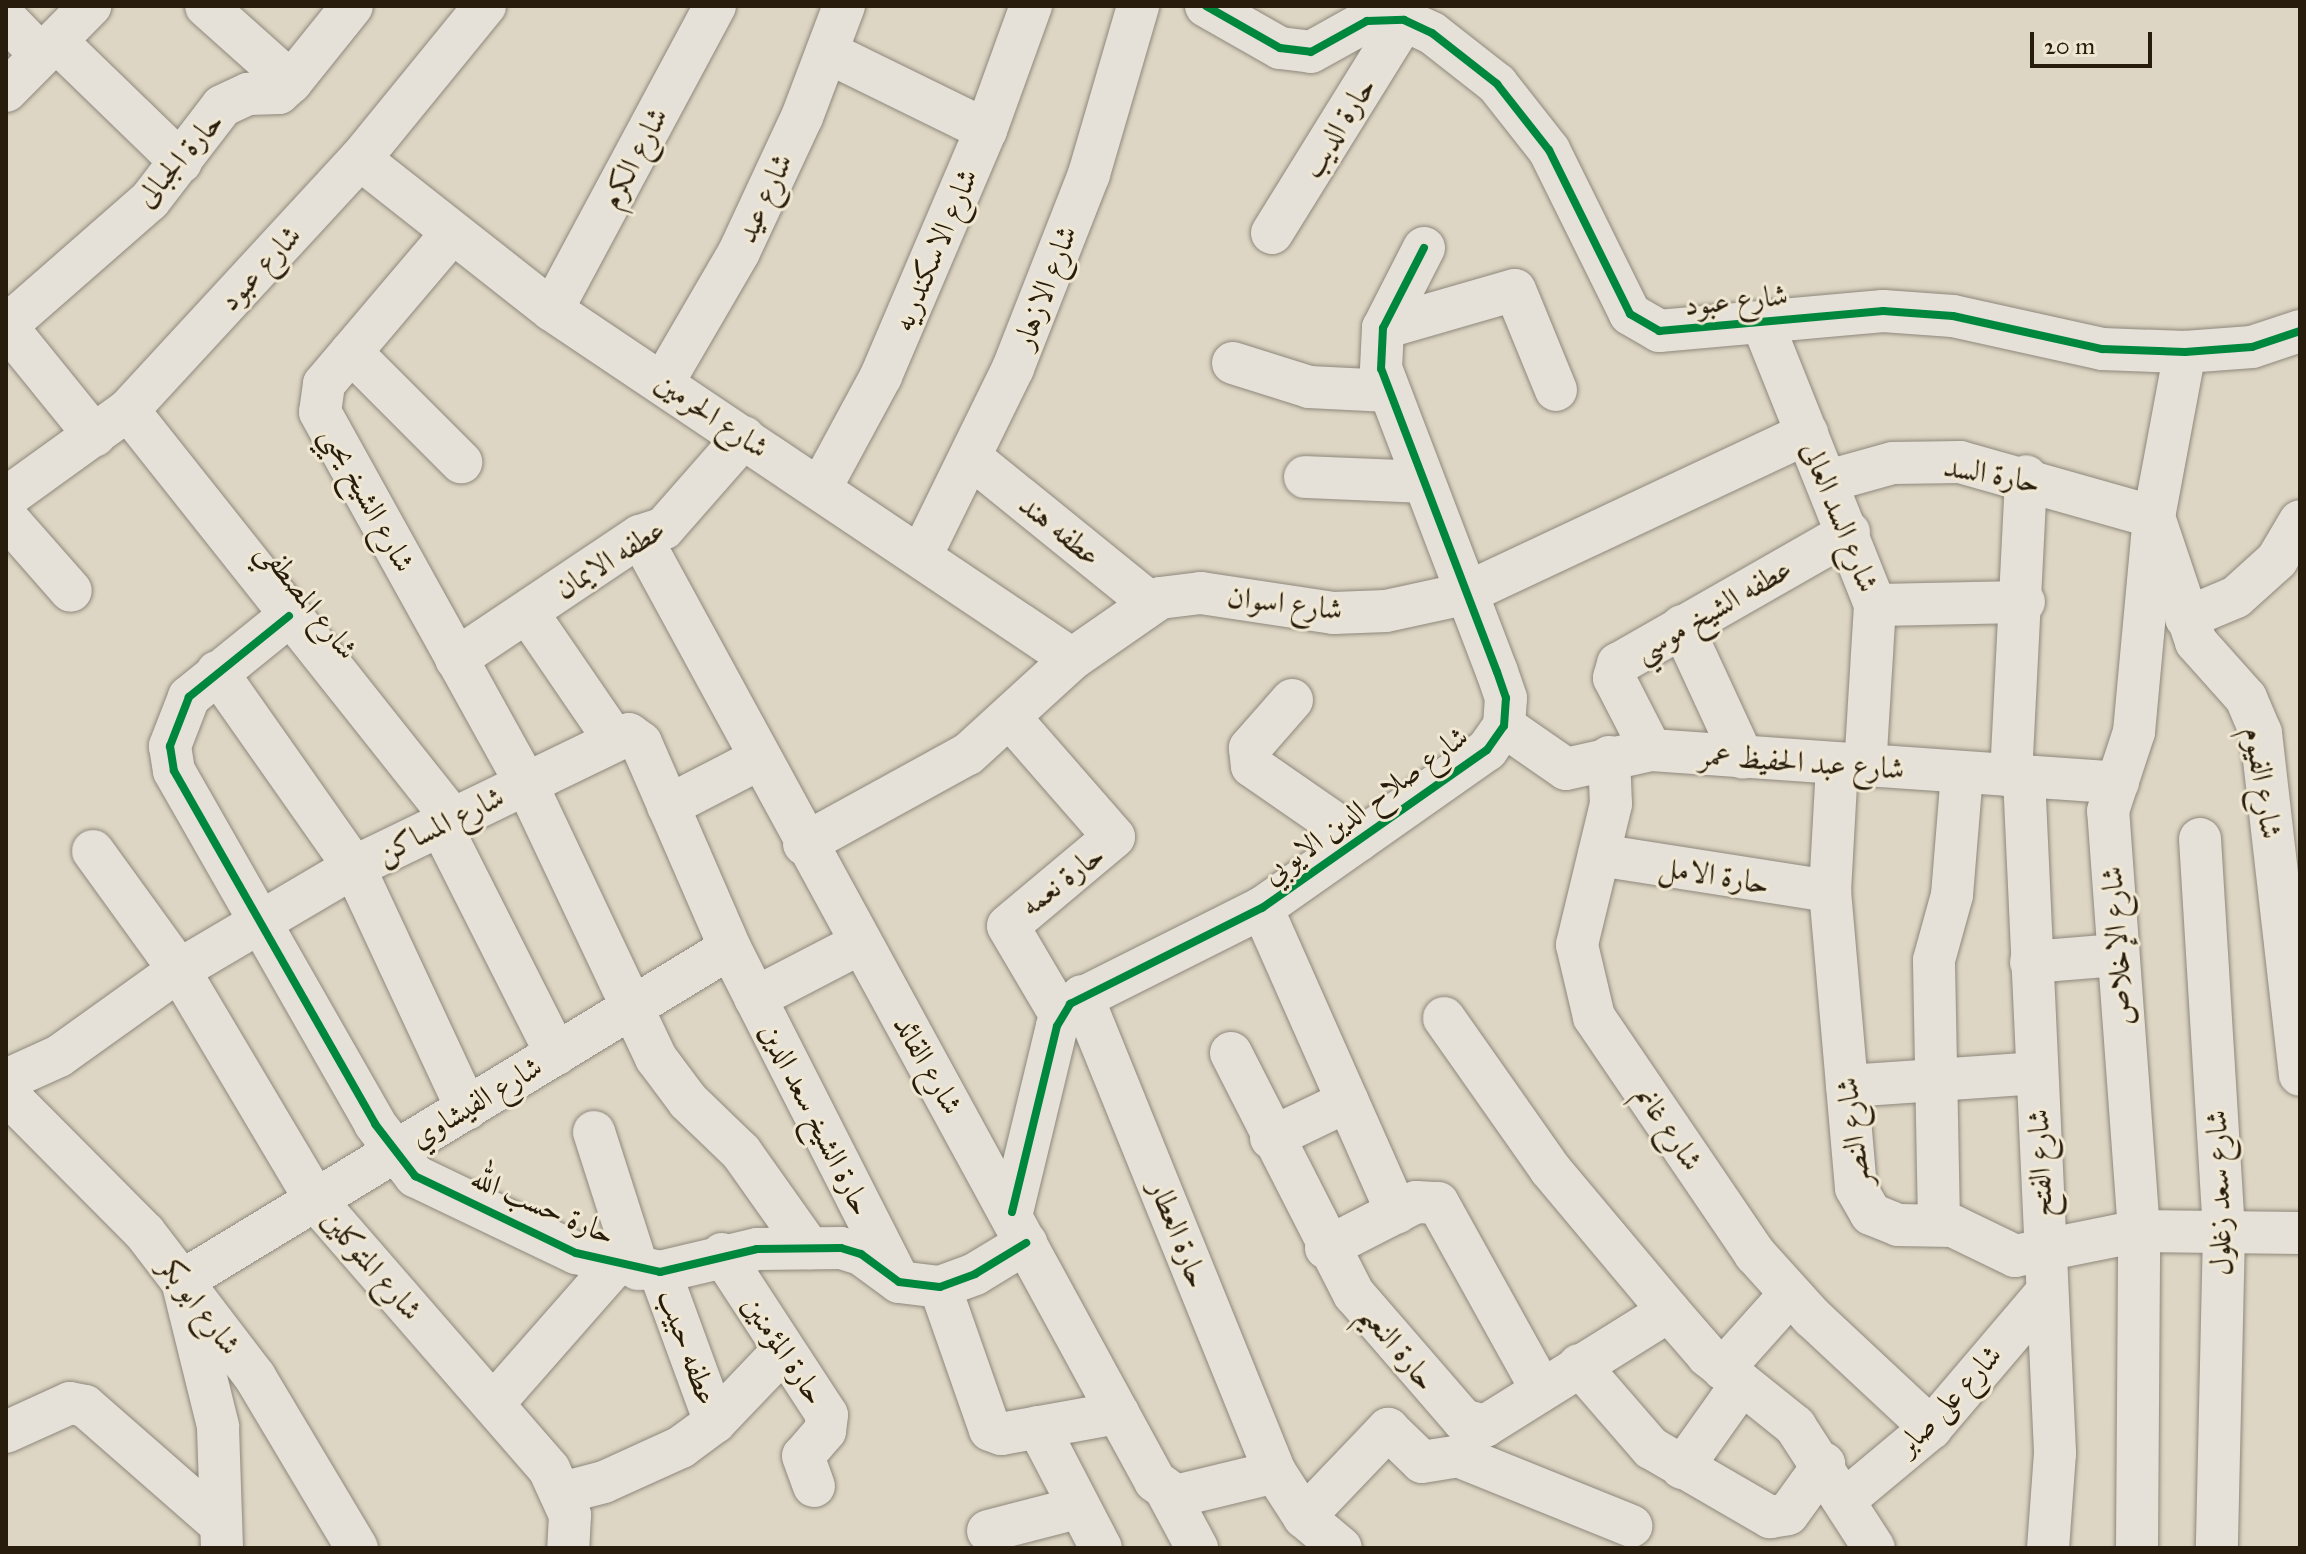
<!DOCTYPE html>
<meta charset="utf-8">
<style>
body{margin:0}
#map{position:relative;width:2306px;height:1554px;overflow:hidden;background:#ded6c4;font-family:"IM FELL Great Primer",Amiri,serif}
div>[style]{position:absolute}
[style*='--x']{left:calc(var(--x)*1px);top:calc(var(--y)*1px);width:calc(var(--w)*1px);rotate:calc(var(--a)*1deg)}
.roads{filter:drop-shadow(0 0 2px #8e887c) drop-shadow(0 0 2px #8e887c)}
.minor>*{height:42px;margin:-21px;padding:0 21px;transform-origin:21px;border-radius:21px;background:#e5e1d8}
.cycleway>*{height:8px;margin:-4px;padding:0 4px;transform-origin:4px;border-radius:4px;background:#00873e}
span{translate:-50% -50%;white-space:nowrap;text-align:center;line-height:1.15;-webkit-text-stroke:6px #f0e7d2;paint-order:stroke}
.street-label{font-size:30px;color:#281c0c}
.frame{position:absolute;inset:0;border:8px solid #281c0c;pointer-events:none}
.scale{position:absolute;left:2030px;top:32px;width:122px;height:36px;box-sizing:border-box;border:4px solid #281c0c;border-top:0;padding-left:10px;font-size:24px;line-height:28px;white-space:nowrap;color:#281c0c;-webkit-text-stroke:6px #f0e7d2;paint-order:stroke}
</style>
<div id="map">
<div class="roads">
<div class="minor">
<div style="--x:206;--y:6;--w:114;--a:41.8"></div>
<div style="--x:1206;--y:6;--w:85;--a:29.6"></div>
<div style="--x:1280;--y:48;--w:31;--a:7"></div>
<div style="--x:1311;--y:52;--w:64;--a:-29"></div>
<div style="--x:1367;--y:21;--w:37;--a:-2"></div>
<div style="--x:1404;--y:20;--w:31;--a:25"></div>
<div style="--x:1432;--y:33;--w:83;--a:38.1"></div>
<div style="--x:1497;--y:84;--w:84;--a:51.8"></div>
<div style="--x:1549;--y:150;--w:183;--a:63.7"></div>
<div style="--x:1630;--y:314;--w:34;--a:30"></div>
<div style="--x:1659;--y:331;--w:225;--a:-5.1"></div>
<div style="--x:1883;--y:311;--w:70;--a:4.1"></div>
<div style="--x:1953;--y:316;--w:153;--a:12.5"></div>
<div style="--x:2102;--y:349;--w:83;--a:2.1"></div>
<div style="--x:2185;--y:352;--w:67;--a:-4.3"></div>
<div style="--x:2252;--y:347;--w:51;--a:-18.4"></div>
<div style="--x:6;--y:19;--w:50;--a:45.8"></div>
<div style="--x:56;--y:41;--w:174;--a:44.1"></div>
<div style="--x:827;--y:52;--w:177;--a:26.1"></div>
<div style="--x:6;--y:91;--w:120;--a:-45.3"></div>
<div style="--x:360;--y:159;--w:244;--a:38.2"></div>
<div style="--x:552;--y:310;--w:626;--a:33.87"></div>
<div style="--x:452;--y:233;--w:198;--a:130.3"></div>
<div style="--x:324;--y:384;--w:28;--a:98"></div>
<div style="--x:320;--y:412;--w:424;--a:61"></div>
<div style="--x:526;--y:783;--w:304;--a:64.7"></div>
<div style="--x:656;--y:1058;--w:54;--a:53.3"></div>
<div style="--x:688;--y:1101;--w:74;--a:43.9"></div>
<div style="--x:741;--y:1152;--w:118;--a:54.7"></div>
<div style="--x:1272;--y:233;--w:251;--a:-58.2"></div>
<div style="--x:552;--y:310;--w:345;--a:-61.8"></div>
<div style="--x:1762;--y:322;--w:305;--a:68.2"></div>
<div style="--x:1875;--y:605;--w:163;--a:93.5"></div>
<div style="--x:6;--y:326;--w:191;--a:-41.2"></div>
<div style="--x:150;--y:200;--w:118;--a:-52.5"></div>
<div style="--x:222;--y:106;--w:29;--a:-25"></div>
<div style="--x:248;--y:94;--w:31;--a:-2"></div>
<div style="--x:279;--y:93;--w:16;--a:-43"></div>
<div style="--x:291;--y:82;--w:97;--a:-51.2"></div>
<div style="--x:6;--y:326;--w:141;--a:51"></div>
<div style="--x:1383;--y:328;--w:137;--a:-16.1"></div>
<div style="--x:1515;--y:290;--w:108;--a:67.7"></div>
<div style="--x:351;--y:352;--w:156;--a:45"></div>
<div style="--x:1233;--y:363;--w:80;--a:17.5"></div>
<div style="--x:1309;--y:387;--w:80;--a:2.9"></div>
<div style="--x:664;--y:381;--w:149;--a:-59.8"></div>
<div style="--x:739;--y:252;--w:149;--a:-65"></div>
<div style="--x:802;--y:117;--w:119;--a:-69.3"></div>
<div style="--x:128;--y:410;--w:521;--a:51.55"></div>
<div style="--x:970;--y:457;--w:232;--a:39"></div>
<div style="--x:1305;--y:477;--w:117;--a:2.4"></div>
<div style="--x:1828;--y:481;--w:67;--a:-15.5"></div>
<div style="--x:1893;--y:463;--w:67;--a:-0.9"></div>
<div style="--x:1960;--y:462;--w:202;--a:15.8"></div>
<div style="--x:2154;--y:517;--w:132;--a:71.4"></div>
<div style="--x:2196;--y:642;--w:75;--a:48.2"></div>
<div style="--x:2246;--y:698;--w:38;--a:67"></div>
<div style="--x:2261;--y:733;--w:344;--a:83.5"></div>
<div style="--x:821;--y:487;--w:126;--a:-61.6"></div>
<div style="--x:881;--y:376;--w:267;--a:-66.9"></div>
<div style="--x:986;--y:130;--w:132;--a:-70.1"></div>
<div style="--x:6;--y:498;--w:150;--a:-35.8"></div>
<div style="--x:128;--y:410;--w:342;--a:-47.3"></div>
<div style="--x:360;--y:159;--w:198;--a:-50.8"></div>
<div style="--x:6;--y:517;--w:98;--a:48.7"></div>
<div style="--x:640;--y:536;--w:1076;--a:61.41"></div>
<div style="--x:1155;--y:1481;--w:26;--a:36"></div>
<div style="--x:1176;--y:1496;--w:102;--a:-13.6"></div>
<div style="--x:921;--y:556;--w:209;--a:-63.9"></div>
<div style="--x:1013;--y:368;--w:208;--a:-68.6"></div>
<div style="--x:1089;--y:174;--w:175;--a:-73.7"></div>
<div style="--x:1875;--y:605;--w:149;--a:-1.2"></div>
<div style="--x:527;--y:612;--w:154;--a:55.6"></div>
<div style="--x:289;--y:616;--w:129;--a:141"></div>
<div style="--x:189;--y:697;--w:53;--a:111.2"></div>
<div style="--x:170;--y:746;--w:25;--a:81"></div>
<div style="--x:174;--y:771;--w:406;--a:60.3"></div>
<div style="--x:375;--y:1124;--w:66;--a:52.4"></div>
<div style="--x:415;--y:1176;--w:178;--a:25.6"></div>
<div style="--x:576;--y:1253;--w:86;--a:12.7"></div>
<div style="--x:660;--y:1272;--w:100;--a:-13.3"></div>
<div style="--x:757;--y:1249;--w:84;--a:-0.7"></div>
<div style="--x:841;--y:1248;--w:21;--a:17"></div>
<div style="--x:861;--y:1254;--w:47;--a:36.4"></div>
<div style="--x:899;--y:1282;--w:41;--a:7"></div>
<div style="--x:940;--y:1287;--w:37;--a:-20"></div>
<div style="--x:975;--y:1274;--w:60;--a:-31.3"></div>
<div style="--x:2186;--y:618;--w:54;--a:-22.8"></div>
<div style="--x:2236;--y:597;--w:55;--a:-42.1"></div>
<div style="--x:2277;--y:560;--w:45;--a:-59.5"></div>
<div style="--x:1682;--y:626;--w:145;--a:65.2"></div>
<div style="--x:456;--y:659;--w:221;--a:-33.8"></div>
<div style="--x:640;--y:536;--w:25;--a:-18"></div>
<div style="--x:664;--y:528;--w:121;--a:-48.7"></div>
<div style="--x:217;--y:672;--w:238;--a:54.9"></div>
<div style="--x:354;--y:867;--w:267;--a:65"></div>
<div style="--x:1292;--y:700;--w:64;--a:131.2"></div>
<div style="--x:1250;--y:748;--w:18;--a:84"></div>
<div style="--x:1252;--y:766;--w:130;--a:34.7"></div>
<div style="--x:1012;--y:720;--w:155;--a:48.9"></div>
<div style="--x:1114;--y:837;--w:138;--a:140"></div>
<div style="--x:1008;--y:926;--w:104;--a:59.5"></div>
<div style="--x:1504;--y:726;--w:75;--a:34.7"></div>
<div style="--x:1566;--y:769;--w:87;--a:-12.6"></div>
<div style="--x:1651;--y:750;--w:468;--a:4"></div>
<div style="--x:1651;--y:750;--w:81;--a:-117.2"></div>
<div style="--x:1614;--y:678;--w:15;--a:-74"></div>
<div style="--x:1618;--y:664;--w:266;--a:-29.7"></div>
<div style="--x:1609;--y:757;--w:47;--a:87.6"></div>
<div style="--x:1611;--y:804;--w:145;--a:103.6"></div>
<div style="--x:1577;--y:945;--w:74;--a:76.7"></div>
<div style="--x:1594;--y:1017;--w:287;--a:55.8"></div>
<div style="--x:1755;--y:1254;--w:85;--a:47.9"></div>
<div style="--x:1812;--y:1317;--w:163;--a:43"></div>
<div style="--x:1837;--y:766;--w:125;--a:93.2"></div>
<div style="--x:1830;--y:891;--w:298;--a:85"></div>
<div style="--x:1856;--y:1188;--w:30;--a:60"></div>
<div style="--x:1871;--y:1214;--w:29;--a:22"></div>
<div style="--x:1898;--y:1225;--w:55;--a:1"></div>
<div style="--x:1953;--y:1226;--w:69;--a:25.8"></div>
<div style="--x:2015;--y:1256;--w:126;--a:-11.4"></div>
<div style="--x:2139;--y:1231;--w:161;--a:0.7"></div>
<div style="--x:2011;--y:776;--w:300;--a:-87.1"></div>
<div style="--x:2024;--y:777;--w:677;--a:87.37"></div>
<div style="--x:2055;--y:1453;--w:95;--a:94.2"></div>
<div style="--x:668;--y:806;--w:102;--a:-27.3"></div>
<div style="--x:440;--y:824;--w:258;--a:63.2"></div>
<div style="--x:2200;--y:839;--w:394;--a:86.5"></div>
<div style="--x:2224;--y:1232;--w:316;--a:91.3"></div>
<div style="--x:804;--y:844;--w:187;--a:-28.8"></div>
<div style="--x:968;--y:754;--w:141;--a:-42.4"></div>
<div style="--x:1072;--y:659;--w:107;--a:-34.7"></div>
<div style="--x:1160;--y:598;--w:41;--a:-7"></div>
<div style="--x:1201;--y:593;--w:134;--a:8.6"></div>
<div style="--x:1334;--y:613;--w:52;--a:-2.2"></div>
<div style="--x:1386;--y:611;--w:80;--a:-12.3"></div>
<div style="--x:1464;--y:594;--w:379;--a:-25.1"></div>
<div style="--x:93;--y:851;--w:147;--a:54.1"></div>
<div style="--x:179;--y:970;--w:269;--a:59.3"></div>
<div style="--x:316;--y:1201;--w:355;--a:49"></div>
<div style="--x:549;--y:1469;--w:51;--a:65.5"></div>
<div style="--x:570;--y:1515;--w:33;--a:93"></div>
<div style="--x:1599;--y:855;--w:234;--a:8.9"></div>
<div style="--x:1262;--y:908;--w:333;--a:66.1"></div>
<div style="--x:2031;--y:962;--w:86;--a:-4.7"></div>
<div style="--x:1082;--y:996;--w:514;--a:67.93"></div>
<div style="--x:1275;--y:1472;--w:54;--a:57.2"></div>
<div style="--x:1304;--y:1517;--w:48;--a:40"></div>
<div style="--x:755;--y:998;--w:117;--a:-27.4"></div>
<div style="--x:1444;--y:1018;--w:184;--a:54.9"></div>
<div style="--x:1550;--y:1169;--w:185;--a:50"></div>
<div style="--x:1669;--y:1311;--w:60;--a:49.1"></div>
<div style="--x:1708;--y:1356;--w:112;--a:38.8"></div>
<div style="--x:1795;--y:1426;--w:145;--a:57.1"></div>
<div style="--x:1231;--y:1053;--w:271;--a:63"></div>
<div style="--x:1354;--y:1294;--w:167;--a:49.1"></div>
<div style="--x:1463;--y:1420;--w:23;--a:15"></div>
<div style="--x:1485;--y:1426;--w:217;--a:-32"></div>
<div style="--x:6;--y:1080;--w:58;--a:-24.4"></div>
<div style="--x:59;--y:1056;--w:148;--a:-35.6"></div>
<div style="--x:179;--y:970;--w:203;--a:-30.5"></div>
<div style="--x:354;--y:867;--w:305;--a:-25.8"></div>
<div style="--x:629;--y:734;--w:15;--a:37"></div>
<div style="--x:641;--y:743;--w:223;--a:66.5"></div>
<div style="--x:730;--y:948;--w:369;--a:63.1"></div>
<div style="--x:1847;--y:1086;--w:189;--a:-3.9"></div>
<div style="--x:6;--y:1093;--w:197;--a:45.2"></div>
<div style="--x:145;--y:1233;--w:181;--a:52.6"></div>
<div style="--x:255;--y:1377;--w:199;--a:59.2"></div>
<div style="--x:594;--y:1132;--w:144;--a:72.2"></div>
<div style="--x:1271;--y:1138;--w:85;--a:-25.7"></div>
<div style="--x:1012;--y:1212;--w:191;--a:-76.4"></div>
<div style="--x:1057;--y:1026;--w:26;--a:-59"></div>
<div style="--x:1070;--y:1004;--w:215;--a:-26.6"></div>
<div style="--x:1262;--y:908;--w:275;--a:-35.1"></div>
<div style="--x:1487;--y:750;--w:29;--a:-55"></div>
<div style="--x:1504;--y:726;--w:28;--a:-86"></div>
<div style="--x:1506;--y:698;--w:28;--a:-109"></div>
<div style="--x:1497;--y:672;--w:324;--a:-110.9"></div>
<div style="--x:1381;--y:369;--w:41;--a:-87.2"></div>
<div style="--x:1383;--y:328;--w:90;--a:-62.9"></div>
<div style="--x:1939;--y:1223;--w:263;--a:-91.1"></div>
<div style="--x:1934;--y:960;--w:67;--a:-74.5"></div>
<div style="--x:1952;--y:895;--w:122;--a:-85.3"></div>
<div style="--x:1326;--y:1248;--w:101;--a:-27.1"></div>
<div style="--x:1416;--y:1202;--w:22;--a:3"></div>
<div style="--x:1438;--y:1203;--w:213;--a:61"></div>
<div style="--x:722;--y:1254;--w:192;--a:56.9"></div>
<div style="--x:827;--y:1415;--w:16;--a:97"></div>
<div style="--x:825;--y:1431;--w:33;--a:131"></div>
<div style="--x:803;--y:1456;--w:32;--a:70"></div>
<div style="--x:660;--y:1272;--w:160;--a:69.9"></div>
<div style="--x:940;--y:1287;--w:151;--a:70.7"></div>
<div style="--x:990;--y:1430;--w:12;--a:20"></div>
<div style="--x:1001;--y:1434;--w:119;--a:-10.2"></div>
<div style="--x:1579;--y:1365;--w:110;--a:49.1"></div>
<div style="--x:1651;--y:1448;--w:138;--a:30.1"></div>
<div style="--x:1770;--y:1517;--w:18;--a:-9"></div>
<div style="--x:1788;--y:1514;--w:62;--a:-54.2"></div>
<div style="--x:1723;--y:1369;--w:101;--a:-48.2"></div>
<div style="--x:493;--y:1404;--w:188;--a:-48.7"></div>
<div style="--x:1038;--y:1427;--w:136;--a:62.5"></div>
<div style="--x:6;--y:1432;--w:70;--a:-24.4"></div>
<div style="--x:70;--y:1403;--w:15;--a:11"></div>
<div style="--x:85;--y:1406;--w:181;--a:41.2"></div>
<div style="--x:1682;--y:1468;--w:102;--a:-54.6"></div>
<div style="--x:1167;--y:1492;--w:64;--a:61.8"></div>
<div style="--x:562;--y:1493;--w:43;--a:-14.7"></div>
<div style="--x:604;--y:1482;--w:85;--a:-24.4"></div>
<div style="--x:681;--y:1447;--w:42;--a:-36.3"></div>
<div style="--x:715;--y:1422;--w:97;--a:-46.3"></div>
<div style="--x:1846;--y:1499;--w:111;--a:-39.9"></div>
<div style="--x:1931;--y:1428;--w:175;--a:-49.6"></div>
<div style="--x:1304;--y:1517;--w:122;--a:-46.3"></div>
<div style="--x:1388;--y:1429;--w:47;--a:44.1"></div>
<div style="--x:1422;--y:1462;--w:36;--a:-9"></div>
<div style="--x:1458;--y:1456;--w:187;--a:22"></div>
<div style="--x:988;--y:1531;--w:92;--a:-14.5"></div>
<div style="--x:222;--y:1548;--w:122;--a:-91.9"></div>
<div style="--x:218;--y:1426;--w:149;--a:-103.9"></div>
<div style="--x:182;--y:1281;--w:641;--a:-31.29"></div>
<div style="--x:2137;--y:1548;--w:317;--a:-89.6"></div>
<div style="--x:2139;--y:1231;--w:421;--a:-94.2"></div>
<div style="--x:2108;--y:811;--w:83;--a:-71.8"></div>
<div style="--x:2134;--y:732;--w:216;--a:-84.7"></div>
<div style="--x:2154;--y:517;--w:168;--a:-79.4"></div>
</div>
</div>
<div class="cycleway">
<div style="--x:1206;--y:6;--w:85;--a:29.6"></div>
<div style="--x:1280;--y:48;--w:31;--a:7"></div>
<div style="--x:1311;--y:52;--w:64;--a:-29"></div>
<div style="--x:1367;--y:21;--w:37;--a:-2"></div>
<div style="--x:1404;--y:20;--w:31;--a:25"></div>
<div style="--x:1432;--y:33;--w:83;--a:38.1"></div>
<div style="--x:1497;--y:84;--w:84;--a:51.8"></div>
<div style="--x:1549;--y:150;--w:183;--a:63.7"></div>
<div style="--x:1630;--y:314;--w:34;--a:30"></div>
<div style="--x:1659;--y:331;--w:225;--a:-5.1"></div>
<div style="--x:1883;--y:311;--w:70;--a:4.1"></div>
<div style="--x:1953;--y:316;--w:153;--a:12.5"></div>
<div style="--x:2102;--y:349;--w:83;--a:2.1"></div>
<div style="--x:2185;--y:352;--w:67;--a:-4.3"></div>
<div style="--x:2252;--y:347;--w:51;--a:-18.4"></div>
<div style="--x:289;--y:616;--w:129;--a:141"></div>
<div style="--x:189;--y:697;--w:53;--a:111.2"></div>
<div style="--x:170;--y:746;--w:25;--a:81"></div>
<div style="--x:174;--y:771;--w:406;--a:60.3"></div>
<div style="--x:375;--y:1124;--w:66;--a:52.4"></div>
<div style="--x:415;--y:1176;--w:178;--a:25.6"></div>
<div style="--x:576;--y:1253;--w:86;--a:12.7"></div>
<div style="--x:660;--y:1272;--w:100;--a:-13.3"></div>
<div style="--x:757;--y:1249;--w:84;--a:-0.7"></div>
<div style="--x:841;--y:1248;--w:21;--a:17"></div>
<div style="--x:861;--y:1254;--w:47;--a:36.4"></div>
<div style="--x:899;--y:1282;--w:41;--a:7"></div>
<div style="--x:940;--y:1287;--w:37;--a:-20"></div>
<div style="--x:975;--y:1274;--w:60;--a:-31.3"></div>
<div style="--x:1012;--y:1212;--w:191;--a:-76.4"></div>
<div style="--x:1057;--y:1026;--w:26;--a:-59"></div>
<div style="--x:1070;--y:1004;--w:215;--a:-26.6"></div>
<div style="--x:1262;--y:908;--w:275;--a:-35.1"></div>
<div style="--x:1487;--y:750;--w:29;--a:-55"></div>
<div style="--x:1504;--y:726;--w:28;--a:-86"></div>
<div style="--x:1506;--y:698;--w:28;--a:-109"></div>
<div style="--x:1497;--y:672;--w:324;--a:-110.9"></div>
<div style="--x:1381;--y:369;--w:41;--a:-87.2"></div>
<div style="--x:1383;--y:328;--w:90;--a:-62.9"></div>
</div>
<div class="street-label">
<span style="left:1338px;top:127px;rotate:-58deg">حارة الديب</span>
<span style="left:634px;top:158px;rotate:-62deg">شارع الكرم</span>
<span style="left:179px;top:159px;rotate:-49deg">حارة الجبالى</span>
<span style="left:764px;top:198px;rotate:-65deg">شارع عيد</span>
<span style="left:935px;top:250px;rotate:-67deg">شارع الاسكندريه</span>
<span style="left:260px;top:268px;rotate:-47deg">شارع عبود</span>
<span style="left:1045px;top:287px;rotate:-69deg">شارع الازهار</span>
<span style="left:1736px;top:300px;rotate:-6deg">شارع عبود</span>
<span style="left:712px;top:415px;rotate:34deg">شارع الحرمين</span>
<span style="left:1992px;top:474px;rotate:10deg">حارة السد</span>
<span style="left:368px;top:499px;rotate:61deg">شارع الشيخ يحيي</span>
<span style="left:1840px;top:517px;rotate:68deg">شارع السد العالى</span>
<span style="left:1060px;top:530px;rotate:39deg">عطفه هند</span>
<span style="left:610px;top:559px;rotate:-32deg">عطفه الايمان</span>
<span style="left:308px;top:600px;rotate:52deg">شارع المصطفي</span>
<span style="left:1285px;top:603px;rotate:7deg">شارع اسوان</span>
<span style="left:1713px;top:610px;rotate:-30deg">عطفه الشيخ موسي</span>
<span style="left:1802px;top:762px;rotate:4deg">شارع عبد الحفيظ عمر</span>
<span style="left:2263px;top:783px;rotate:81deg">شارع الفيوم</span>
<span style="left:1365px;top:805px;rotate:-36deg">شارع صلاح الدين الايوبي</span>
<span style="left:440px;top:825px;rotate:-26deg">شارع المساكن</span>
<span style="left:1714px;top:875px;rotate:9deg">حارة الامل</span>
<span style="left:1062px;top:880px;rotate:-38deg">حارة نعمه</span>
<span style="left:2117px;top:946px;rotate:-94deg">شارع الإخلاص</span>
<span style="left:928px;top:1065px;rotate:60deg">شارع القائد</span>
<span style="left:476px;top:1102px;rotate:-31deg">شارع الفيشاوي</span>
<span style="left:816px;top:1119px;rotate:63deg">حارة الشيخ سعد الدين</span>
<span style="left:1669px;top:1128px;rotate:56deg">شارع غانم</span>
<span style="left:1853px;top:1132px;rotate:-97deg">شارع النصر</span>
<span style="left:2040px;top:1163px;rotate:-92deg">شارع الفتح</span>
<span style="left:2219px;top:1193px;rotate:-92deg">شارع سعد زغلول</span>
<span style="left:543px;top:1206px;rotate:23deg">حارة حسب الله</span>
<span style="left:1179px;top:1234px;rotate:68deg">حارة العطار</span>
<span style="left:372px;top:1265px;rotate:49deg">شارع المتوكلين</span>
<span style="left:200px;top:1306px;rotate:53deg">شارع ابو بكر</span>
<span style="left:688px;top:1347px;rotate:70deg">عطفه حبيب</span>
<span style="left:1398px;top:1347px;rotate:50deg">حارة النعيم</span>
<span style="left:784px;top:1350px;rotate:56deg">حارة المؤمنين</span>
<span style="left:1949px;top:1400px;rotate:-47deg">شارع على صابر</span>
</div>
<div class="frame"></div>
<div class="scale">20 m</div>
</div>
